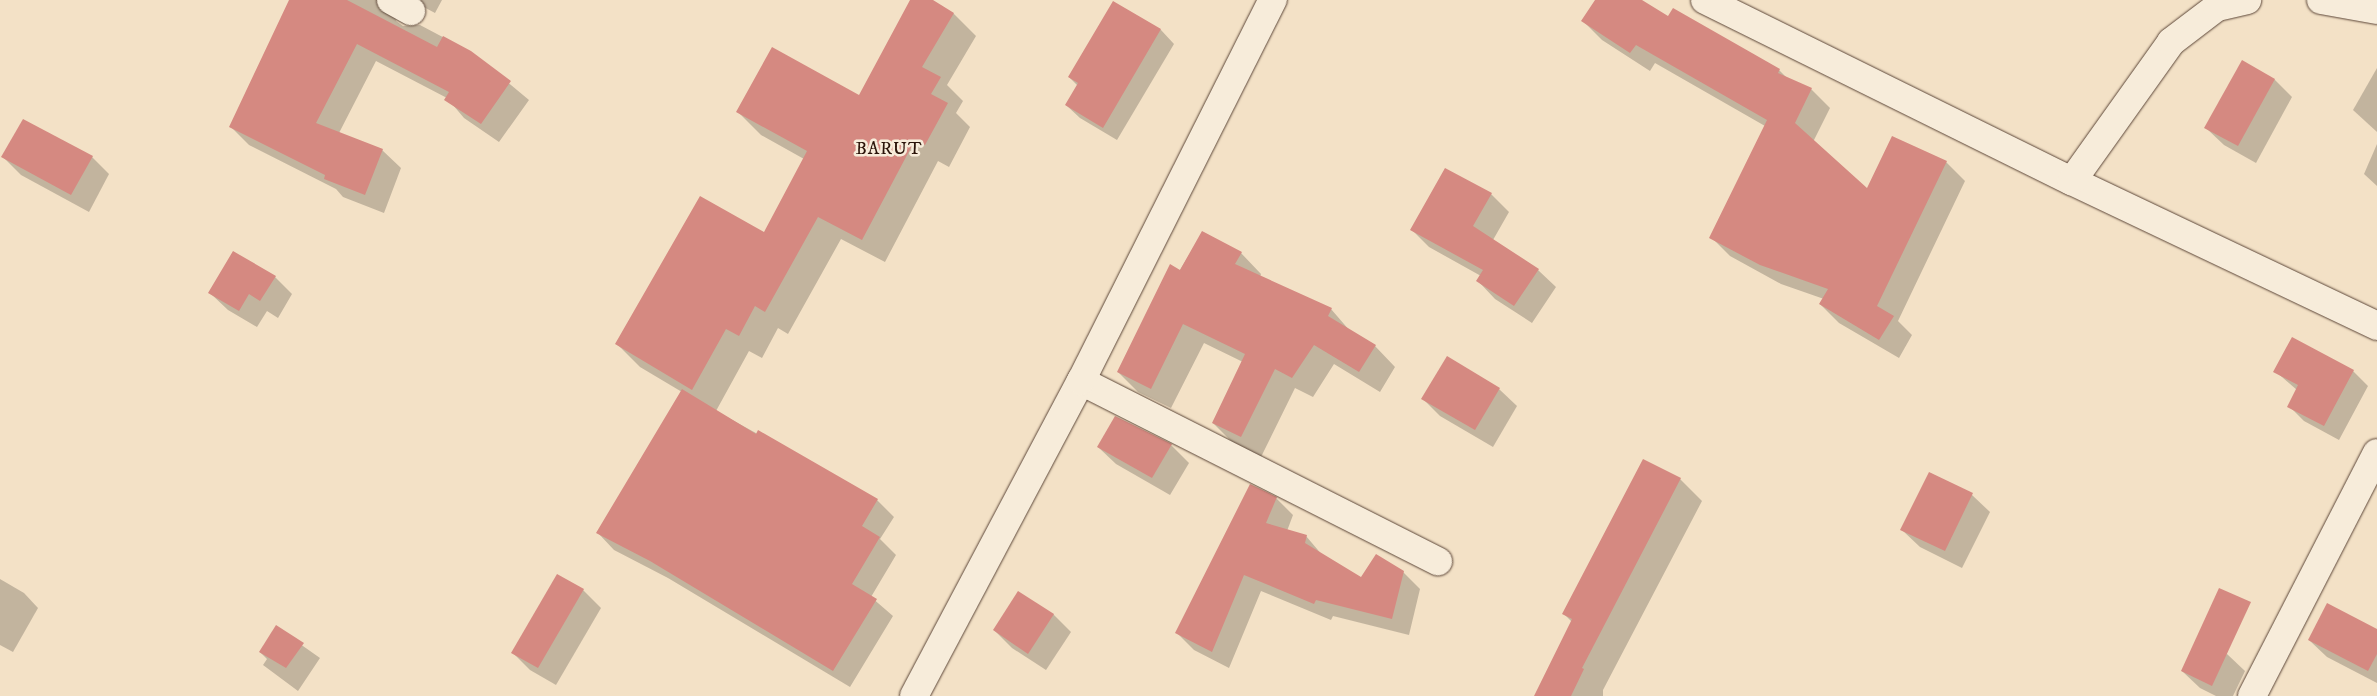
<!DOCTYPE html>
<style>
body{margin:0}
#map{position:relative;width:2377px;height:696px;overflow:hidden;background:#f3e1c6;font-family:"IM FELL DW Pica",serif}
div>[style]{position:absolute}
[style*='--x']{left:calc(var(--x)*1px);top:calc(var(--y)*1px);width:calc(var(--w)*1px);rotate:calc(var(--a)*1deg)}
.shadow>*{inset:0;background:#0003}
.building>*{inset:0;background:#d58981}
.roads{filter:drop-shadow(0 0 1px #5c4638) drop-shadow(0 0 1px #5c4638)}
.minor>*{height:28px;margin:-14px;padding:0 14px;transform-origin:14px;border-radius:14px;background:#f7ecda}
span{translate:-50% -50%;white-space:nowrap;text-align:center;line-height:1.15;-webkit-text-stroke:5px #f7ecda;paint-order:stroke}
.quarter-label{font-size:18px;color:#2a1309;letter-spacing:1px}
</style>
<div id="map">
<div class="shadow">
<div style="clip-path:polygon(296px 0,442px 0,435px 13px,418px 4px,395px 12px,396px 21px,403px 26px,420px 25px,471px 52px,529px 100px,499px 142px,464px 118px,447px 98px,376px 61px,339px 133px,382px 150px,401px 168px,384px 213px,343px 197px,336px 189px,249px 145px,231px 127px)"></div>
<div style="clip-path:polygon(912px 0,931px 0,954px 14px,976px 36px,947px 85px,963px 101px,956px 113px,970px 127px,949px 167px,938px 161px,885px 262px,841px 239px,788px 334px,778px 328px,762px 358px,749px 351px,716px 411px,877px 500px,894px 517px,880px 539px,896px 555px,871px 597px,893px 616px,850px 687px,668px 578px,614px 550px,598px 533px,682px 392px,640px 367px,617px 344px,764px 234px,804px 159px,761px 135px,738px 112px,860px 97px)"></div>
<div style="clip-path:polygon(1596px 0,1640px 0,1668px 18px,1779px 70px,1787px 78px,1811px 89px,1830px 108px,1813px 142px,1868px 190px,1946px 162px,1965px 181px,1898px 321px,1912px 335px,1899px 358px,1839px 323px,1820px 304px,1824px 299px,1781px 284px,1730px 256px,1711px 237px,1765px 126px,1655px 63px,1650px 71px,1602px 40px,1583px 21px)"></div>
<div style="clip-path:polygon(1113px 3px,1161px 30px,1174px 44px,1117px 140px,1080px 118px,1066px 105px,1078px 86px,1069px 77px)"></div>
<div style="clip-path:polygon(2242px 62px,2275px 80px,2292px 97px,2256px 163px,2224px 145px,2206px 128px)"></div>
<div style="clip-path:polygon(2377px 68px,2377px 132px,2353px 110px)"></div>
<div style="clip-path:polygon(2377px 144px,2377px 186px,2364px 174px)"></div>
<div style="clip-path:polygon(3px 157px,92px 157px,109px 174px,89px 212px,21px 175px)"></div>
<div style="clip-path:polygon(1491px 194px,1509px 212px,1493px 240px,1538px 270px,1556px 287px,1532px 323px,1495px 299px,1478px 281px,1481px 276px,1429px 247px,1412px 230px)"></div>
<div style="clip-path:polygon(1203px 232px,1241px 253px,1261px 274px,1260px 277px,1331px 309px,1350px 331px,1375px 346px,1395px 367px,1380px 392px,1334px 364px,1313px 397px,1295px 388px,1261px 457px,1233px 443px,1213px 423px,1243px 362px,1204px 343px,1171px 408px,1138px 392px,1118px 372px)"></div>
<div style="clip-path:polygon(275px 277px,292px 294px,278px 318px,267px 311px,257px 327px,228px 310px,210px 293px)"></div>
<div style="clip-path:polygon(2275px 371px,2353px 371px,2368px 386px,2339px 440px,2304px 421px,2289px 406px,2297px 390px)"></div>
<div style="clip-path:polygon(1499px 389px,1517px 406px,1493px 447px,1440px 416px,1423px 399px)"></div>
<div style="clip-path:polygon(1115px 417px,1171px 445px,1189px 463px,1170px 495px,1116px 464px,1098px 447px)"></div>
<div style="clip-path:polygon(1930px 473px,1972px 495px,1990px 512px,1962px 568px,1920px 547px,1902px 530px)"></div>
<div style="clip-path:polygon(1680px 479px,1702px 501px,1603px 690px,1603px 696px,1535px 696px,1572px 622px,1564px 614px)"></div>
<div style="clip-path:polygon(1276px 498px,1293px 515px,1287px 531px,1306px 536px,1323px 556px,1362px 579px,1403px 572px,1420px 589px,1409px 635px,1333px 616px,1331px 620px,1261px 591px,1229px 668px,1194px 650px,1177px 633px)"></div>
<div style="clip-path:polygon(0 579px,24px 593px,38px 608px,13px 652px,0 645px)"></div>
<div style="clip-path:polygon(583px 590px,601px 608px,556px 685px,530px 670px,513px 653px)"></div>
<div style="clip-path:polygon(1053px 614px,1071px 632px,1046px 670px,1012px 648px,994px 630px)"></div>
<div style="clip-path:polygon(276px 627px,320px 658px,298px 691px,263px 665px,267px 659px,260px 652px)"></div>
<div style="clip-path:polygon(2377px 630px,2377px 683px,2327px 657px,2309px 640px)"></div>
<div style="clip-path:polygon(2227px 654px,2245px 671px,2233px 696px,2216px 696px,2200px 688px,2182px 671px)"></div>
</div>
<div class="building">
<div style="clip-path:polygon(289px 0,347px 0,437px 47px,443px 36px,471px 51px,511px 81px,481px 124px,444px 100px,449px 92px,357px 44px,316px 123px,383px 149px,365px 195px,324px 179px,325px 175px,229px 127px)"></div>
<div style="clip-path:polygon(910px 0,933px 0,954px 13px,922px 67px,941px 77px,931px 94px,948px 103px,925px 145px,915px 140px,862px 240px,818px 217px,765px 312px,755px 306px,739px 336px,726px 329px,692px 390px,615px 344px,700px 196px,764px 232px,807px 151px,736px 112px,772px 47px,859px 95px)"></div>
<div style="clip-path:polygon(1595px 0,1642px 0,1668px 16px,1673px 8px,1780px 69px,1778px 73px,1812px 88px,1795px 123px,1867px 188px,1892px 136px,1947px 161px,1877px 306px,1894px 316px,1879px 340px,1819px 304px,1828px 289px,1760px 265px,1709px 238px,1767px 120px,1636px 45px,1630px 53px,1581px 21px)"></div>
<div style="clip-path:polygon(1113px 1px,1161px 29px,1103px 128px,1065px 105px,1078px 83px,1068px 77px)"></div>
<div style="clip-path:polygon(2242px 60px,2275px 79px,2238px 146px,2204px 128px)"></div>
<div style="clip-path:polygon(23px 119px,93px 156px,71px 195px,1px 157px)"></div>
<div style="clip-path:polygon(1445px 168px,1492px 193px,1473px 226px,1539px 269px,1514px 306px,1476px 281px,1483px 270px,1410px 230px)"></div>
<div style="clip-path:polygon(1202px 231px,1242px 252px,1235px 264px,1332px 308px,1328px 316px,1376px 345px,1359px 372px,1314px 345px,1292px 378px,1275px 369px,1241px 437px,1212px 423px,1245px 354px,1183px 324px,1151px 389px,1117px 372px,1170px 264px,1180px 270px)"></div>
<div style="clip-path:polygon(233px 251px,276px 276px,260px 301px,249px 294px,239px 311px,208px 293px)"></div>
<div style="clip-path:polygon(2292px 337px,2354px 370px,2324px 426px,2287px 407px,2298px 385px,2273px 372px)"></div>
<div style="clip-path:polygon(1447px 356px,1500px 388px,1475px 430px,1421px 399px)"></div>
<div style="clip-path:polygon(682px 389px,756px 434px,758px 430px,878px 499px,862px 526px,880px 537px,852px 584px,877px 599px,833px 671px,650px 561px,596px 533px)"></div>
<div style="clip-path:polygon(1115px 416px,1172px 444px,1152px 478px,1097px 447px)"></div>
<div style="clip-path:polygon(1643px 459px,1681px 478px,1582px 668px,1584px 669px,1571px 696px,1534px 696px,1572px 619px,1562px 614px)"></div>
<div style="clip-path:polygon(1929px 472px,1973px 493px,1945px 551px,1900px 530px)"></div>
<div style="clip-path:polygon(1250px 484px,1277px 497px,1266px 523px,1307px 535px,1305px 543px,1361px 577px,1376px 554px,1404px 571px,1392px 619px,1316px 600px,1314px 604px,1244px 575px,1212px 652px,1175px 633px)"></div>
<div style="clip-path:polygon(557px 574px,584px 589px,538px 668px,511px 653px)"></div>
<div style="clip-path:polygon(2219px 588px,2251px 602px,2212px 686px,2181px 671px)"></div>
<div style="clip-path:polygon(1018px 591px,1054px 614px,1028px 654px,993px 630px)"></div>
<div style="clip-path:polygon(2327px 603px,2377px 629px,2377px 654px,2368px 671px,2308px 640px)"></div>
<div style="clip-path:polygon(276px 625px,304px 643px,286px 668px,259px 652px)"></div>
</div>
<div class="roads">
<div class="minor">
<div style="--x:391;--y:0;--w:23;--a:29"></div>
<div style="--x:1705;--y:0;--w:409;--a:26.3"></div>
<div style="--x:2072;--y:181;--w:338;--a:25.4"></div>
<div style="--x:2321;--y:0;--w:57;--a:10.1"></div>
<div style="--x:2072;--y:181;--w:171;--a:-54.5"></div>
<div style="--x:2171;--y:42;--w:58;--a:-37.3"></div>
<div style="--x:2217;--y:7;--w:31;--a:-13"></div>
<div style="--x:1081;--y:381;--w:400;--a:26.8"></div>
<div style="--x:914;--y:696;--w:357;--a:-62.1"></div>
<div style="--x:1081;--y:381;--w:427;--a:-63.3"></div>
<div style="--x:2252;--y:696;--w:273;--a:-62.8"></div>
</div>
</div>
<div class="quarter-label">
<span style="left:889px;top:149px">BARUT</span>
</div>
</div>
